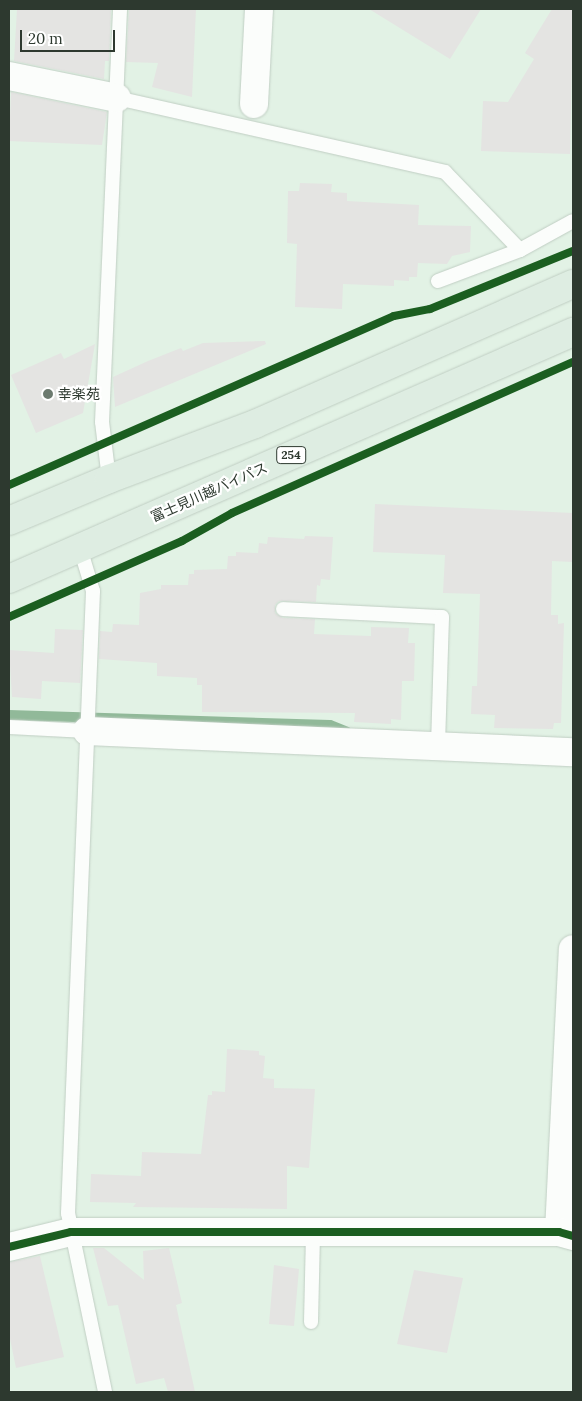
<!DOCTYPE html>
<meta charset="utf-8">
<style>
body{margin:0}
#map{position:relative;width:582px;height:1401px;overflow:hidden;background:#e2f2e5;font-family:Lora,"Noto Sans JP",serif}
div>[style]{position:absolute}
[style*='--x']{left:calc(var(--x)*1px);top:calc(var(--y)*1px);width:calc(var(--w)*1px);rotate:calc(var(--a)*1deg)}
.stream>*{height:10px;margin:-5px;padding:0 5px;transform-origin:5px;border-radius:5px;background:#91b999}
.building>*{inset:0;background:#e4e4e2}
.roads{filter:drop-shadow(0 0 1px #c0cec3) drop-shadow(0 0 1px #c0cec3)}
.service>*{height:14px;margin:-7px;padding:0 7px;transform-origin:7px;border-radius:7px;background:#fbfdfb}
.minor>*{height:28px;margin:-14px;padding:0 14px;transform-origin:14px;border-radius:14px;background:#fbfdfb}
.trunk>*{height:28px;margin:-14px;padding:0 14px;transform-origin:14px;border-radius:14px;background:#deede2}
.cycleway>*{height:8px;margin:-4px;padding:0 4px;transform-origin:4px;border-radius:4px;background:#1b5e20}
.dots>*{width:14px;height:14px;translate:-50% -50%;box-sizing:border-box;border:2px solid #fff;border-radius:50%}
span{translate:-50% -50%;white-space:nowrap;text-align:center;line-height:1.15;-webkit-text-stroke:4.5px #fff;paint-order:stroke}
.shield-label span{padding:1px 4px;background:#fff;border:1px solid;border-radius:4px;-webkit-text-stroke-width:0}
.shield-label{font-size:12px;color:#2d392f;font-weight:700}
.poi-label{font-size:14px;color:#2d392f}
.left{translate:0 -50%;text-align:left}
.street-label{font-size:14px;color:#2d392f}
.frame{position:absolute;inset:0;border:10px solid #2d392f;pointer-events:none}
.scale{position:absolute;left:20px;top:30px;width:95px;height:22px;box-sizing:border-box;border:2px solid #2d392f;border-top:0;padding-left:6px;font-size:15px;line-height:18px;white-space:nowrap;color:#2d392f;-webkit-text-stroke:4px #fff;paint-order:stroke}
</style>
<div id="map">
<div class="stream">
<div style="--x:9;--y:715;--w:321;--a:1.8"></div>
<div style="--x:330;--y:725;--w:18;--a:22"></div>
</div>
<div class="building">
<div style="clip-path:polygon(17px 9px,111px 9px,109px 61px,105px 61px,104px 79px,14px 61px)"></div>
<div style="clip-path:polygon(129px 9px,196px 9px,192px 97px,152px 87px,158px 63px,126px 62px)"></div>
<div style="clip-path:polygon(369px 9px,481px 9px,450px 59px)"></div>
<div style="clip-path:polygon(552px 9px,573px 9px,570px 154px,481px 151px,483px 101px,508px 102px,534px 59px,525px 53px)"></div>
<div style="clip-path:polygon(11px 92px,107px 112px,102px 145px,9px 141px)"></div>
<div style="clip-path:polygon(300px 183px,332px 184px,331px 192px,347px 193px,347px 201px,419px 205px,418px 225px,471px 226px,470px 252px,452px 256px,447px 264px,418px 263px,417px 277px,409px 277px,409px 281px,394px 280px,394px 286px,343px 284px,342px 309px,295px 307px,297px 244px,287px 243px,288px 191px,299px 191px)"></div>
<div style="clip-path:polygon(265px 341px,266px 344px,115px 407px,113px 377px,148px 361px,181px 348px,183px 351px,203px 343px)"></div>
<div style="clip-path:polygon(95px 344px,83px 413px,36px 433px,11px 375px,61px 353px,64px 359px)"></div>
<div style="clip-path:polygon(375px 504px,573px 513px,573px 562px,552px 561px,551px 615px,558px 615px,558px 624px,564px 623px,561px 723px,554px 723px,553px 729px,494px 728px,495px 715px,471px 714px,472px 686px,477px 686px,480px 594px,443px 593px,445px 555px,373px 552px)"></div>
<div style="clip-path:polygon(305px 536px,333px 537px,330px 580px,321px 579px,320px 586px,317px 585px,316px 602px,279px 601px,275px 605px,275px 613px,283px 618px,315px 619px,314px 634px,371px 636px,371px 627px,409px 628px,408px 643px,415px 643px,414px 681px,402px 681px,401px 720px,391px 719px,391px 724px,354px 722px,355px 713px,202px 712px,202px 685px,197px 685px,197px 678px,157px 676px,157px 663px,99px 659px,100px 631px,112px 632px,113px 624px,139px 625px,140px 593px,161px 589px,161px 585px,188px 585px,189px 574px,194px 574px,194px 570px,227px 569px,228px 556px,236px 556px,236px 552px,258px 553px,259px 543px,267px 544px,268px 537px,304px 539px)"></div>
<div style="clip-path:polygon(55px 629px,83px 630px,80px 683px,42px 681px,41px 699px,12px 697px,9px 650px,54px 653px)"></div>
<div style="clip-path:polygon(227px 1049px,259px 1051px,259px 1055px,265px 1056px,263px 1078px,274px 1079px,274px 1088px,315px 1089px,309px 1168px,287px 1166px,287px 1209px,133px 1207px,136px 1203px,90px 1202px,91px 1174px,141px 1176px,142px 1152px,201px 1154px,208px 1095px,212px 1095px,212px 1091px,225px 1092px)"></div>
<div style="clip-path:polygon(93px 1248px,104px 1248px,144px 1280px,143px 1251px,169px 1248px,182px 1303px,176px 1305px,195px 1392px,168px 1392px,164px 1378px,136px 1384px,118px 1305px,108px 1306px)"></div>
<div style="clip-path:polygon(40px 1256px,64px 1357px,16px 1368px,9px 1334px,9px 1262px)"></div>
<div style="clip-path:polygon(274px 1265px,299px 1269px,294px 1326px,269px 1324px)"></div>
<div style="clip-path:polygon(414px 1270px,463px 1278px,447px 1353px,397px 1344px)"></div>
</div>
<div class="roads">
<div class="service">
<div style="--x:117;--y:98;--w:336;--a:12.7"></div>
<div style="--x:445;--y:172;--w:108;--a:46.1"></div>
<div style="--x:438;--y:281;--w:88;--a:-20.7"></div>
<div style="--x:520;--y:250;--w:60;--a:-28.7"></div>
<div style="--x:109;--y:479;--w:57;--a:-97"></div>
<div style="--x:102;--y:422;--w:413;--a:-87.5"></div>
<div style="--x:80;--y:548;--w:45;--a:73.2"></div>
<div style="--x:93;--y:591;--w:623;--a:92.3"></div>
<div style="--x:68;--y:1213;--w:183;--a:78.3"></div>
<div style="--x:283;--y:609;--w:159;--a:2.9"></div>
<div style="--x:442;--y:617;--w:129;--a:91.8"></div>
<div style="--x:9;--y:727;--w:78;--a:2.9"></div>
<div style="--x:311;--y:1322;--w:90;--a:-88.7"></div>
</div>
<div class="minor">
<div style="--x:9;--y:76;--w:110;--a:11.5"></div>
<div style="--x:254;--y:104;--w:95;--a:-87"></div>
<div style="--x:87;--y:731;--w:486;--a:2.5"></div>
<div style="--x:559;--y:1232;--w:283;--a:-87.2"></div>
<div style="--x:9;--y:1247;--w:64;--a:-13.6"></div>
<div style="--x:71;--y:1232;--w:488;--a:0"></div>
<div style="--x:559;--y:1232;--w:15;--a:16"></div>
</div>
<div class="trunk">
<div style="--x:9;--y:521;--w:108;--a:-22.8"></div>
<div style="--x:109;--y:479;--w:156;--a:-20.6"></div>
<div style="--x:255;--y:424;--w:347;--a:-23.8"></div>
<div style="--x:9;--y:579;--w:616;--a:-23.65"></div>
</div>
</div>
<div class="cycleway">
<div style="--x:9;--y:485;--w:420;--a:-23.7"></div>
<div style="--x:394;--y:316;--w:37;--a:-11"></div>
<div style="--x:430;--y:309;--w:154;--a:-22.1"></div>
<div style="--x:9;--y:617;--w:189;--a:-23.7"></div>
<div style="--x:182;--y:541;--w:57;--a:-29.2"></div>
<div style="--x:232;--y:513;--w:373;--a:-23.9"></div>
<div style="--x:9;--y:1247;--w:64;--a:-13.6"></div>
<div style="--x:71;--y:1232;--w:488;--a:0"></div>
<div style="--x:559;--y:1232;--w:15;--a:16"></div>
</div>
<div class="dots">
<div style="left:48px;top:394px;background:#6c7a6f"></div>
</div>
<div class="shield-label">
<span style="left:291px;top:455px">254</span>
</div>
<div class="poi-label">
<span class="left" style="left:58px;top:394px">幸楽苑</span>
</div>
<div class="street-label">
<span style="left:209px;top:492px;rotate:-24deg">富士見川越バイパス</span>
</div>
<div class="frame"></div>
<div class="scale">20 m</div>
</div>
